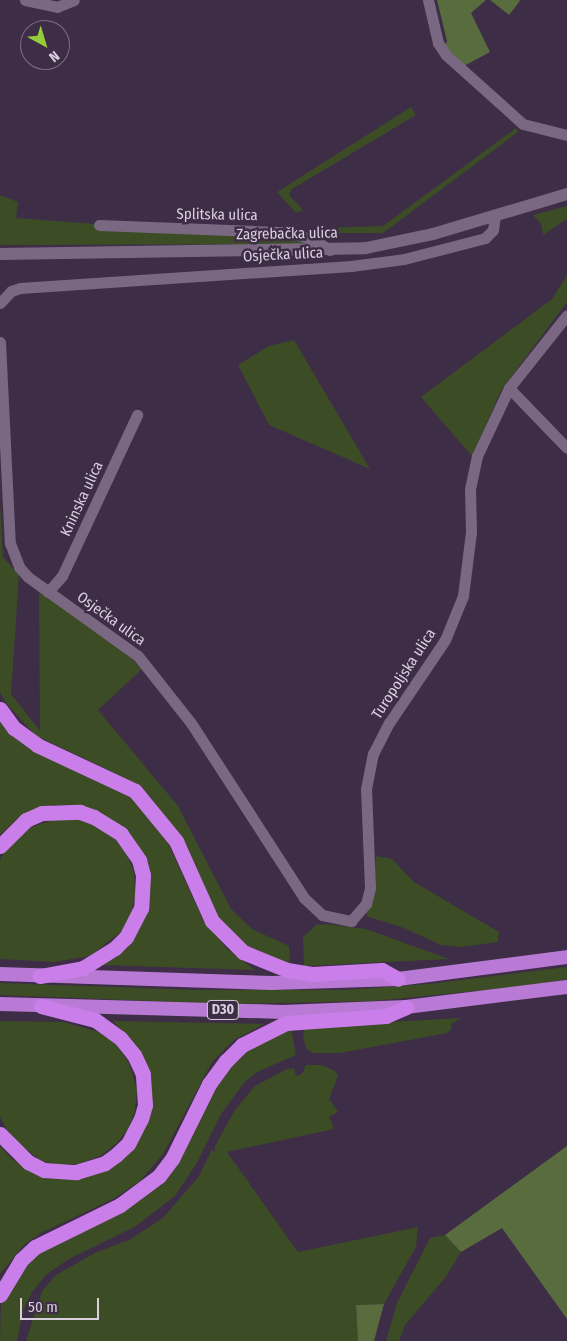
<!DOCTYPE html>
<meta charset="utf-8">
<style>
body{margin:0}
#map{position:relative;width:567px;height:1341px;overflow:hidden;background:#3e2d46;font-family:"Fira Sans Condensed",sans-serif}
div>[style]{position:absolute}
[style*='--x']{left:calc(var(--x)*1px);top:calc(var(--y)*1px);width:calc(var(--w)*1px);rotate:calc(var(--a)*1deg)}
.green>*{inset:0;background:#3c4c25}
.forest>*{inset:0;background:#586c3e}
.minor>*{height:11px;margin:-5.5px;padding:0 5.5px;transform-origin:5.5px;border-radius:5.5px;background:#7a6883}
.tertiary>*{height:12px;margin:-6px;padding:0 6px;transform-origin:6px;border-radius:6px;background:#7a6883}
.trunk>*{height:14px;margin:-7px;padding:0 7px;transform-origin:7px;border-radius:7px;background:#b97ad6}
.motorway>*{height:15px;margin:-7.5px;padding:0 7.5px;transform-origin:7.5px;border-radius:7.5px;background:#c97eea}
span{translate:-50% -50%;white-space:nowrap;text-align:center;line-height:1.15;-webkit-text-stroke:5px #3e2d46;paint-order:stroke}
.shield-label span{padding:1px 4px;background:#3e2d46;border:1px solid;border-radius:4px;-webkit-text-stroke-width:0}
.shield-label{font-size:14px;color:#d9cfde;font-weight:700}
.street-label{font-size:15px;color:#d9cfde}
.north{position:absolute;left:20px;top:20px;width:50px;height:50px;box-sizing:border-box;background:#3e2d46;border:1px solid #7c6e83;border-radius:50%;rotate:141deg;font-size:14px;font-weight:700;line-height:20px;text-align:center;color:#d9cfde}
.north::after{content:'';display:block;margin:auto;width:18px;height:22px;background:#96cc3a;clip-path:polygon(50% 0,100% 100%,50% 72%,0 100%)}
.scale{position:absolute;left:20px;top:1298px;width:79px;height:22px;box-sizing:border-box;border:2px solid #d9cfde;border-top:0;padding-left:6px;font-size:15px;line-height:18px;white-space:nowrap;color:#d9cfde;-webkit-text-stroke:4px #3e2d46;paint-order:stroke}
</style>
<div id="map">
<div class="green">
<div style="clip-path:polygon(411px 107px,416px 115px,292px 189px,289px 195px,303px 210px,296px 213px,277px 192px)"></div>
<div style="clip-path:polygon(516px 128px,518px 132px,383px 233px,321px 233px,321px 228px,383px 226px)"></div>
<div style="clip-path:polygon(0 195px,18px 202px,16px 218px,95px 224px,95px 230px,285px 236px,312px 244px,0 245px)"></div>
<div style="clip-path:polygon(567px 206px,567px 219px,543px 235px,541px 224px,533px 215px)"></div>
<div style="clip-path:polygon(567px 275px,567px 302px,502px 389px,472px 456px,421px 397px,552px 299px)"></div>
<div style="clip-path:polygon(294px 340px,370px 469px,269px 425px,238px 365px,269px 346px)"></div>
<div style="clip-path:polygon(0 502px,3px 557px,19px 575px,11px 694px,40px 731px,39px 591px,130px 657px,142px 669px,98px 710px,178px 806px,231px 909px,252px 929px,289px 946px,290px 965px,248px 947px,217px 916px,181px 839px,150px 797px,129px 780px,35px 735px,6px 703px,0 692px)"></div>
<div style="clip-path:polygon(0 718px,133px 799px,165px 837px,203px 920px,227px 949px,255px 970px,100px 965px,130px 942px,146px 911px,149px 893px,121px 826px,97px 811px,69px 805px,52px 805px,18px 818px,0 835px)"></div>
<div style="clip-path:polygon(59px 818px,77px 819px,95px 825px,113px 837px,127px 854px,134px 873px,135px 895px,131px 914px,122px 931px,90px 956px,54px 962px,0 959px,0 860px,5px 849px,26px 829px)"></div>
<div style="clip-path:polygon(376px 856px,392px 859px,414px 882px,499px 932px,498px 942px,461px 947px,441px 945px,404px 928px,366px 916px,374px 886px)"></div>
<div style="clip-path:polygon(326px 924px,366px 929px,449px 959px,304px 966px,303px 937px,316px 925px)"></div>
<div style="clip-path:polygon(567px 967px,567px 979px,528px 986px,373px 1001px,229px 1004px,0 995px,0 983px,196px 990px,344px 990px,429px 984px)"></div>
<div style="clip-path:polygon(461px 1018px,451px 1024px,452px 1029px,447px 1033px,340px 1053px,312px 1053px,306px 1048px,303px 1037px,304px 1027px)"></div>
<div style="clip-path:polygon(0 1021px,63px 1022px,99px 1032px,115px 1043px,129px 1063px,137px 1090px,135px 1111px,128px 1129px,117px 1143px,100px 1156px,78px 1164px,56px 1165px,40px 1160px,11px 1138px,0 1117px)"></div>
<div style="clip-path:polygon(113px 1021px,264px 1024px,234px 1040px,212px 1062px,163px 1154px,140px 1181px,113px 1199px,41px 1233px,24px 1245px,0 1274px,0 1146px,13px 1160px,37px 1174px,51px 1178px,80px 1178px,141px 1134px,141px 1054px)"></div>
<div style="clip-path:polygon(291px 1028px,296px 1055px,257px 1072px,244px 1083px,221px 1114px,198px 1161px,175px 1196px,136px 1226px,69px 1259px,47px 1274px,32px 1292px,23px 1311px,17px 1341px,0 1341px,1px 1299px,10px 1281px,38px 1251px,137px 1199px,205px 1099px,244px 1049px)"></div>
<div style="clip-path:polygon(306px 1065px,321px 1065px,335px 1071px,338px 1076px,329px 1099px,338px 1112px,329px 1117px,334px 1129px,227px 1152px,298px 1252px,418px 1227px,416px 1247px,384px 1304px,356px 1305px,358px 1341px,26px 1341px,42px 1291px,56px 1275px,95px 1253px,131px 1239px,163px 1218px,199px 1176px,212px 1149px,215px 1153px,215px 1146px,235px 1110px,255px 1086px,287px 1069px,294px 1068px,296px 1076px,302px 1074px)"></div>
<div style="clip-path:polygon(445px 1235px,461px 1252px,445px 1278px,405px 1325px,399px 1341px,386px 1341px,397px 1303px,430px 1238px)"></div>
</div>
<div class="forest">
<div style="clip-path:polygon(437px 0,486px 0,471px 13px,490px 52px,464px 66px,444px 47px,447px 41px)"></div>
<div style="clip-path:polygon(490px 0,519px 0,520px 1px,509px 15px)"></div>
<div style="clip-path:polygon(567px 1146px,567px 1319px,502px 1228px,461px 1252px,445px 1235px)"></div>
<div style="clip-path:polygon(384px 1304px,374px 1341px,358px 1341px,356px 1305px)"></div>
</div>
<div class="minor">
<div style="--x:25;--y:0;--w:33;--a:12"></div>
<div style="--x:57;--y:7;--w:18;--a:-22"></div>
<div style="--x:428;--y:0;--w:44;--a:76.9"></div>
<div style="--x:438;--y:43;--w:14;--a:56"></div>
<div style="--x:446;--y:55;--w:103;--a:41.9"></div>
<div style="--x:523;--y:124;--w:45;--a:14"></div>
<div style="--x:99;--y:225;--w:186;--a:2.2"></div>
<div style="--x:285;--y:232;--w:30;--a:14"></div>
<div style="--x:314;--y:239;--w:19;--a:36"></div>
<div style="--x:0;--y:303;--w:16;--a:-47"></div>
<div style="--x:11;--y:291;--w:9;--a:-18"></div>
<div style="--x:20;--y:288;--w:332;--a:-3.8"></div>
<div style="--x:351;--y:266;--w:53;--a:-7.5"></div>
<div style="--x:404;--y:259;--w:84;--a:-14.5"></div>
<div style="--x:485;--y:238;--w:11;--a:-45"></div>
<div style="--x:493;--y:230;--w:14;--a:-82"></div>
<div style="--x:0;--y:342;--w:201;--a:87.2"></div>
<div style="--x:10;--y:543;--w:26;--a:69"></div>
<div style="--x:19;--y:567;--w:13;--a:48"></div>
<div style="--x:28;--y:577;--w:135;--a:35.7"></div>
<div style="--x:138;--y:656;--w:85;--a:51.7"></div>
<div style="--x:191;--y:723;--w:208;--a:57.1"></div>
<div style="--x:304;--y:898;--w:25;--a:43"></div>
<div style="--x:322;--y:915;--w:30;--a:12"></div>
<div style="--x:351;--y:921;--w:23;--a:-49"></div>
<div style="--x:366;--y:904;--w:16;--a:-76"></div>
<div style="--x:370;--y:888;--w:99;--a:-92.3"></div>
<div style="--x:366;--y:789;--w:36;--a:-79"></div>
<div style="--x:373;--y:754;--w:35;--a:-63"></div>
<div style="--x:389;--y:723;--w:100;--a:-56"></div>
<div style="--x:445;--y:640;--w:48;--a:-67.8"></div>
<div style="--x:463;--y:596;--w:64;--a:-82.9"></div>
<div style="--x:471;--y:532;--w:43;--a:-91.3"></div>
<div style="--x:470;--y:489;--w:34;--a:-78"></div>
<div style="--x:477;--y:456;--w:75;--a:-64.8"></div>
<div style="--x:509;--y:388;--w:93;--a:-51.5"></div>
<div style="--x:509;--y:388;--w:83;--a:46"></div>
<div style="--x:48;--y:592;--w:21;--a:-49"></div>
<div style="--x:62;--y:576;--w:178;--a:-65"></div>
</div>
<div class="tertiary">
<div style="--x:0;--y:254;--w:366;--a:-0.9"></div>
<div style="--x:366;--y:248;--w:68;--a:-11.8"></div>
<div style="--x:433;--y:234;--w:140;--a:-16.6"></div>
</div>
<div class="trunk">
<div style="--x:0;--y:974;--w:272;--a:1.9"></div>
<div style="--x:272;--y:983;--w:126;--a:-1.8"></div>
<div style="--x:398;--y:979;--w:170;--a:-7.4"></div>
<div style="--x:0;--y:1004;--w:283;--a:1.6"></div>
<div style="--x:283;--y:1012;--w:123;--a:-2.3"></div>
<div style="--x:406;--y:1007;--w:162;--a:-7.1"></div>
</div>
<div class="motorway">
<div style="--x:0;--y:709;--w:24;--a:54"></div>
<div style="--x:14;--y:728;--w:29;--a:36"></div>
<div style="--x:37;--y:745;--w:108;--a:25.1"></div>
<div style="--x:135;--y:791;--w:65;--a:50.6"></div>
<div style="--x:176;--y:841;--w:88;--a:65.8"></div>
<div style="--x:212;--y:921;--w:44;--a:45"></div>
<div style="--x:243;--y:952;--w:48;--a:22.2"></div>
<div style="--x:287;--y:970;--w:25;--a:9"></div>
<div style="--x:312;--y:974;--w:70;--a:-3.3"></div>
<div style="--x:382;--y:970;--w:18;--a:29"></div>
<div style="--x:0;--y:846;--w:37;--a:-45"></div>
<div style="--x:26;--y:820;--w:17;--a:-24"></div>
<div style="--x:42;--y:813;--w:38;--a:-2"></div>
<div style="--x:80;--y:812;--w:15;--a:20"></div>
<div style="--x:94;--y:817;--w:32;--a:32"></div>
<div style="--x:121;--y:834;--w:32;--a:55"></div>
<div style="--x:139;--y:860;--w:16;--a:75"></div>
<div style="--x:143;--y:875;--w:33;--a:93"></div>
<div style="--x:141;--y:908;--w:33;--a:117"></div>
<div style="--x:126;--y:937;--w:16;--a:135"></div>
<div style="--x:115;--y:948;--w:38;--a:148"></div>
<div style="--x:83;--y:968;--w:44;--a:169.5"></div>
<div style="--x:0;--y:1134;--w:40;--a:45"></div>
<div style="--x:28;--y:1162;--w:18;--a:27"></div>
<div style="--x:44;--y:1170;--w:32;--a:4"></div>
<div style="--x:76;--y:1172;--w:30;--a:-17"></div>
<div style="--x:105;--y:1163;--w:14;--a:-36"></div>
<div style="--x:116;--y:1155;--w:16;--a:-43"></div>
<div style="--x:128;--y:1144;--w:28;--a:-63"></div>
<div style="--x:141;--y:1119;--w:15;--a:-74"></div>
<div style="--x:145;--y:1105;--w:31;--a:-94"></div>
<div style="--x:143;--y:1074;--w:21;--a:-115"></div>
<div style="--x:134;--y:1055;--w:22;--a:-129"></div>
<div style="--x:120;--y:1038;--w:31;--a:-144"></div>
<div style="--x:95;--y:1020;--w:56;--a:-165.5"></div>
<div style="--x:0;--y:1295;--w:41;--a:-59"></div>
<div style="--x:21;--y:1260;--w:19;--a:-43"></div>
<div style="--x:35;--y:1247;--w:95;--a:-26.3"></div>
<div style="--x:120;--y:1205;--w:49;--a:-36.6"></div>
<div style="--x:159;--y:1176;--w:21;--a:-53"></div>
<div style="--x:172;--y:1159;--w:84;--a:-63.7"></div>
<div style="--x:209;--y:1084;--w:29;--a:-54"></div>
<div style="--x:226;--y:1061;--w:23;--a:-45"></div>
<div style="--x:242;--y:1045;--w:49;--a:-26.6"></div>
<div style="--x:286;--y:1023;--w:100;--a:-4"></div>
<div style="--x:386;--y:1016;--w:22;--a:-24"></div>
</div>
<div class="shield-label">
<span style="left:223px;top:1010px">D30</span>
</div>
<div class="street-label">
<span style="left:217px;top:215px;rotate:1deg">Splitska ulica</span>
<span style="left:287px;top:234px;rotate:-1deg">Zagrebačka ulica</span>
<span style="left:283px;top:255px;rotate:-3deg">Osječka ulica</span>
<span style="left:82px;top:499px;rotate:-65deg">Kninska ulica</span>
<span style="left:111px;top:619px;rotate:36deg">Osječka ulica</span>
<span style="left:404px;top:674px;rotate:-57deg">Turopoljska ulica</span>
</div>
<div class="north">N</div>
<div class="scale">50 m</div>
</div>
